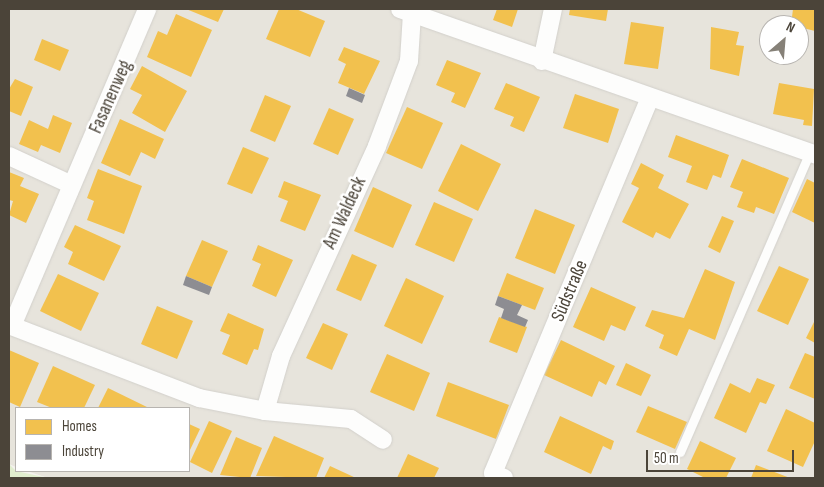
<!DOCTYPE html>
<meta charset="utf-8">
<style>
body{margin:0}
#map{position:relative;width:824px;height:487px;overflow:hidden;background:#f4f2ee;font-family:"Sofia Sans Condensed",sans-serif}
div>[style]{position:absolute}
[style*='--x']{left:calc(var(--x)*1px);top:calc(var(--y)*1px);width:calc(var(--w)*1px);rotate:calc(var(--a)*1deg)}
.residential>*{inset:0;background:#e7e4dc}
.green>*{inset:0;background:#e1eecf}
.homes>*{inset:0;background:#f2c14e}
.industry>*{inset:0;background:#8d8d92}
.roads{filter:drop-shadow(0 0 1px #d2d0cb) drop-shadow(0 0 1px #d2d0cb)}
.lane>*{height:9px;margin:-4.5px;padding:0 4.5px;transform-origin:4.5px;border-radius:4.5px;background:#fdfdfc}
.street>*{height:18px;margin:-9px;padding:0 9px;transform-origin:9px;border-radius:9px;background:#fdfdfc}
span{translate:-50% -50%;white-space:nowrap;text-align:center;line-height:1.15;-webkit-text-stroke:5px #fff;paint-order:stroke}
.street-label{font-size:19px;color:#4b4439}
.frame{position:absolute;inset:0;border:10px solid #4b4439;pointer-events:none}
.legend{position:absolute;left:15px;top:407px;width:175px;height:65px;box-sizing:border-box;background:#fff;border:1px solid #b7b4b0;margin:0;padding:6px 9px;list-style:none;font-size:15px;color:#4b4439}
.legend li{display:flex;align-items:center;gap:10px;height:25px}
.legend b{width:25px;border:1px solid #b7b4b0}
.north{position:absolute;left:759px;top:15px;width:50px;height:50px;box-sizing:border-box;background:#fff;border:1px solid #b7b4b0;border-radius:50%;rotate:27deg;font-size:14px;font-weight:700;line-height:20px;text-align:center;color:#4b4439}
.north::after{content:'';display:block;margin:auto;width:18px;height:22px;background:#868178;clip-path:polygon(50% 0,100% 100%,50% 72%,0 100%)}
.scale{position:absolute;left:646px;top:450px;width:148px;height:22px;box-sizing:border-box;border:2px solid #4b4439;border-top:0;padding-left:6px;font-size:15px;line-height:18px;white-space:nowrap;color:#4b4439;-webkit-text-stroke:4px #fff;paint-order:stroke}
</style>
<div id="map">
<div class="residential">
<div style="clip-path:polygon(evenodd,9px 9px,815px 9px,815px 478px,48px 478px,27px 471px,189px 471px,189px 408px,16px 408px,16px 467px,9px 464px,9px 9px,769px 25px,799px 25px,799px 55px,769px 55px,769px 25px)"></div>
</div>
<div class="green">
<div style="clip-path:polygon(9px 464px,16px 471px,48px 478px,9px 478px)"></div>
</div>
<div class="homes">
<div style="clip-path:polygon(186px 9px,224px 9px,218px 22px)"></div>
<div style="clip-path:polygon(279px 9px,296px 9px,325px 21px,310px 57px,266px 39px)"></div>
<div style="clip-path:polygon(497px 9px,518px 9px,512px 27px,493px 20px)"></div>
<div style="clip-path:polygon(570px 9px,608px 9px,606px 21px,569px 15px)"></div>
<div style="clip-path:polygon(793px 9px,815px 9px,815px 31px,791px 25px)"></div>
<div style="clip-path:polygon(176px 14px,212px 30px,191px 77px,147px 57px,158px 31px,167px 35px)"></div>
<div style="clip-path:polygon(631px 22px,664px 27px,658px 69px,624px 64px)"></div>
<div style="clip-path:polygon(711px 27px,739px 32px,736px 45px,744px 46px,739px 76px,710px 69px)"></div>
<div style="clip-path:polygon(42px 39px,69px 50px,60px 71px,34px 60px)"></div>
<div style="clip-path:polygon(344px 47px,380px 61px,364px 94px,338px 83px,346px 64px,338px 60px)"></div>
<div style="clip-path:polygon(447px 60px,481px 73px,465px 108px,451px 102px,455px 93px,436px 85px)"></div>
<div style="clip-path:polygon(142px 66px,187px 91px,165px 132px,132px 113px,142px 95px,130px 89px)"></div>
<div style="clip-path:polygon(15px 79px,33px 87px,21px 116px,9px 111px,9px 89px)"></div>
<div style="clip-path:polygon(506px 83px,540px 97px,524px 132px,510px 126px,514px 117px,494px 109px)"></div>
<div style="clip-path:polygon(779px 83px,814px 89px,812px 126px,803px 125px,804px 120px,773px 114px)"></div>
<div style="clip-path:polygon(575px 94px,619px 109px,608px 143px,563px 128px)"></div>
<div style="clip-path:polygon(265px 95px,291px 106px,275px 142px,250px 131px)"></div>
<div style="clip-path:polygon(407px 107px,443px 123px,422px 169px,386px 153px)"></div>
<div style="clip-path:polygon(329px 108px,354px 119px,338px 155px,313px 144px)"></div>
<div style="clip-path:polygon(53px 115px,72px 123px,60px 153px,41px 145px,38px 152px,19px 144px,29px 120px,48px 129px)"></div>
<div style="clip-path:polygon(120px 119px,164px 139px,155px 159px,141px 152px,130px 176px,101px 163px)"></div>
<div style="clip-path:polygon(676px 135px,729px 155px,721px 178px,713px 175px,707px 190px,686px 182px,692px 166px,668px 157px)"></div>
<div style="clip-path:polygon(461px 144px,501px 164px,478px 211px,438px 191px)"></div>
<div style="clip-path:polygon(243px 147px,269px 158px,252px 194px,227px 184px)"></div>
<div style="clip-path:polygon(742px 159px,789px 178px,774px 214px,756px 207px,754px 213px,737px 207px,743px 192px,730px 187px)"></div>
<div style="clip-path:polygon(641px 163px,664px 175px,658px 188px,689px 204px,670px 239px,656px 232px,653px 238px,622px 222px,639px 188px,631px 184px)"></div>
<div style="clip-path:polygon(98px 169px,142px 186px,124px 234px,87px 220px,94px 201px,87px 198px)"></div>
<div style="clip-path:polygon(9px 172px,24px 178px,20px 186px,39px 194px,26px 223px,9px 215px,13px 201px,9px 200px)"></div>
<div style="clip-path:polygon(807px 179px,815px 183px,815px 223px,792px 212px)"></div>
<div style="clip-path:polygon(284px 181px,321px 195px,305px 231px,280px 221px,288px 201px,278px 197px)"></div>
<div style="clip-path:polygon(373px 187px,412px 205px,393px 248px,354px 231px)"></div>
<div style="clip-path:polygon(434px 202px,473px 219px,454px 262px,415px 245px)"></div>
<div style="clip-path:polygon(535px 209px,575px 225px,555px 274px,515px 258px)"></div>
<div style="clip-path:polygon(722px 216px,734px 221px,720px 253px,708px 247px)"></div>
<div style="clip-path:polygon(75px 225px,121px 246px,104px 281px,68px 264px,73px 252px,64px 247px)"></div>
<div style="clip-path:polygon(202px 240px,228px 251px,212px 287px,186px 276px)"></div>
<div style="clip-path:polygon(258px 245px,293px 260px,276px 297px,252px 286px,261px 264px,252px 260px)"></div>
<div style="clip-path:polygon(352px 254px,377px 265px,361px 301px,336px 290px)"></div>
<div style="clip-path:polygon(779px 266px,809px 279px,788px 325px,757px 311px)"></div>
<div style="clip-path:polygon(705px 269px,735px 282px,715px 340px,689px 329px,677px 356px,659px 348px,664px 335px,645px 326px,652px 310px,684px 318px)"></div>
<div style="clip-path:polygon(507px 273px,544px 288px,535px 310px,498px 296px)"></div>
<div style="clip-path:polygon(58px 274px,99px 293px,81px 331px,40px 311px)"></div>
<div style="clip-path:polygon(406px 278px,444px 296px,422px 344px,384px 326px)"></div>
<div style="clip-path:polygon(591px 287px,636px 307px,625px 331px,611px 325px,604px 341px,573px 327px)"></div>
<div style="clip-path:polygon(157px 306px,193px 321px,177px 359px,141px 344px)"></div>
<div style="clip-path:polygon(228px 313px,264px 329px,258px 350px,254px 349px,247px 365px,222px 354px,230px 335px,220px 331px)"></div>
<div style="clip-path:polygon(499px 317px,527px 327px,517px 353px,489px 342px)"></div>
<div style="clip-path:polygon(815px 320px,815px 343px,806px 338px)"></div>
<div style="clip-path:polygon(323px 323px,348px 334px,332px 370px,306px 358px)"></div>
<div style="clip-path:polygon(561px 340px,615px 366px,606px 385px,599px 381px,592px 397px,544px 375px)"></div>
<div style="clip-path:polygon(9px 350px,39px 363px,20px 407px,9px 402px)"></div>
<div style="clip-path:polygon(805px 353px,815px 357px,815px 399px,789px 388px)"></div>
<div style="clip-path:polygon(387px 354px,430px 373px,414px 411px,370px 392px)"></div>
<div style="clip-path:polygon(626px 363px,651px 375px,641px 396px,616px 385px)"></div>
<div style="clip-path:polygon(53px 366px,95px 385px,84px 408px,52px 408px,37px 402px)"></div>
<div style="clip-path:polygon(757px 378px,775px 385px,766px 404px,760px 402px,746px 433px,714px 418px,730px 383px,750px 393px)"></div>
<div style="clip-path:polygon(448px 382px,509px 405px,496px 439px,436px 416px)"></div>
<div style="clip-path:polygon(108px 388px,149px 408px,98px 408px)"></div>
<div style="clip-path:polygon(648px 406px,687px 422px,675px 449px,636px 432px)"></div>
<div style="clip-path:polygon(786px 409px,815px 423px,815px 441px,803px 467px,767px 451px)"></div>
<div style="clip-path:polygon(560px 416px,614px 441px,611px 450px,603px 446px,591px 474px,544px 452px)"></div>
<div style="clip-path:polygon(209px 421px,232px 431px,212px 473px,190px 462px)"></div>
<div style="clip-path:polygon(189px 424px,200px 429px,189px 452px)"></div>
<div style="clip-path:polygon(274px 436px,324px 458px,316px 478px,256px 476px)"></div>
<div style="clip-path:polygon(236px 437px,262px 448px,250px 478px,220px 475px)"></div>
<div style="clip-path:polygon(700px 441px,736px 458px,726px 478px,705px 478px,687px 469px)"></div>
<div style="clip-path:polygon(408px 454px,439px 468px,434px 478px,397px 478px)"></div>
<div style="clip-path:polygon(756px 465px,790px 478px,751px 478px)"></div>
<div style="clip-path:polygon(330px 466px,356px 478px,324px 478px)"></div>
</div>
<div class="industry">
<div style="clip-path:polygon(349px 88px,365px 95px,362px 103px,346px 96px)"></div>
<div style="clip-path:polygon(186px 276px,212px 287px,209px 295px,183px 285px)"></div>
<div style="clip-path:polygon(498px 296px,522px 305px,517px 315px,528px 320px,525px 327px,501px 318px,504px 309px,495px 305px)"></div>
</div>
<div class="roads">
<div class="lane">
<div style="--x:680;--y:452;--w:327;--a:-66.6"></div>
</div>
<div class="street">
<div style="--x:400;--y:9;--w:440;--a:19.3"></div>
<div style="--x:542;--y:61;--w:53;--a:-78.1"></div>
<div style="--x:9;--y:156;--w:69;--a:24.7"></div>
<div style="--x:9;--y:325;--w:204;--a:21"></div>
<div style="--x:199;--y:398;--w:67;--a:11.1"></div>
<div style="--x:265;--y:411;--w:57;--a:-73.8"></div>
<div style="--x:281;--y:356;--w:231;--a:-65.4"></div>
<div style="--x:377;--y:146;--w:91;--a:-69.4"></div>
<div style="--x:409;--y:61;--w:48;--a:-86.4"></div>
<div style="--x:12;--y:326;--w:345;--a:-66.9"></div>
<div style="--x:265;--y:411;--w:86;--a:5.3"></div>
<div style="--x:351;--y:419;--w:38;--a:33"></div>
<div style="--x:504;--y:478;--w:12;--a:-156"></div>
<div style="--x:493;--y:473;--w:407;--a:-67.3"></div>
</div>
</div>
<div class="street-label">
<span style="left:111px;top:97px;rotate:-66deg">Fasanenweg</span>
<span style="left:345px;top:213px;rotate:-65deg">Am Waldeck</span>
<span style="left:570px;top:291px;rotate:-67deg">Südstraße</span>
</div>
<div class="frame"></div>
<ul class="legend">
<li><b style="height:14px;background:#f2c14e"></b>Homes</li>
<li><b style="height:14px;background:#8d8d92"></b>Industry</li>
</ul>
<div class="north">N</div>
<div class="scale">50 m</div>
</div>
